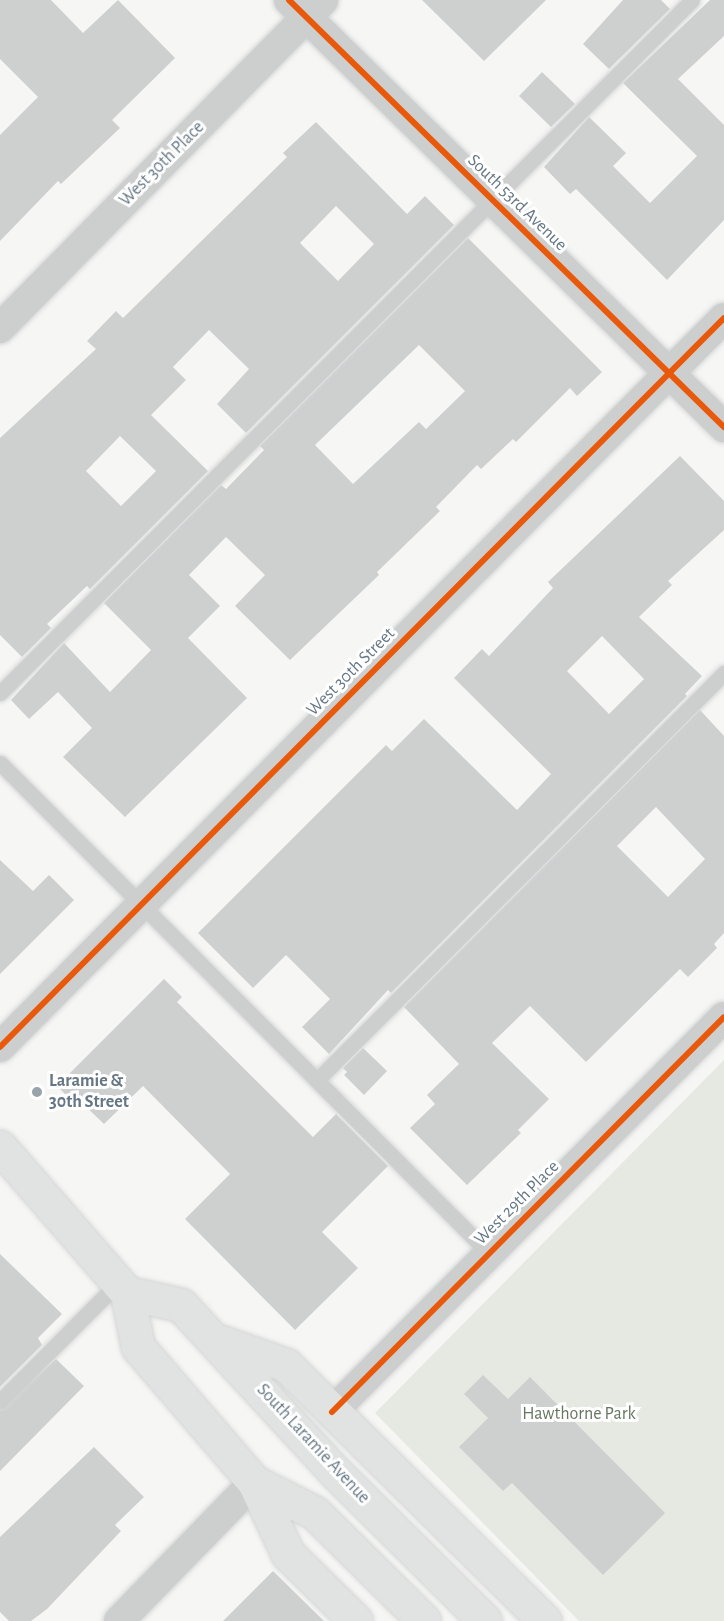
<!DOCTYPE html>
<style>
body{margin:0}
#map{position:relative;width:724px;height:1621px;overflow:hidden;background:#f6f6f4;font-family:"Alegreya Sans",sans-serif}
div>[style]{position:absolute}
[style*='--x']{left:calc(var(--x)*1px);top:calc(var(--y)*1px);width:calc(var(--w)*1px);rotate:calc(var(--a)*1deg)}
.green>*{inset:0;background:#e6e9e2}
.building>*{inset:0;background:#ced0d0}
.roads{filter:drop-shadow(0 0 2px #d3d4d5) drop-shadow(0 0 2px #d3d4d5)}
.lane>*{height:15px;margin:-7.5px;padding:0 7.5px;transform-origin:7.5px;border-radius:7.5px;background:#cdcfcf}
.street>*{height:30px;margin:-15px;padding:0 15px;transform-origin:15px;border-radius:15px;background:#cdcfcf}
.secondary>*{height:33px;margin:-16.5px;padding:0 16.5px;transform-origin:16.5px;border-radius:16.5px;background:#e1e2e2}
.cycleway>*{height:6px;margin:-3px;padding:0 3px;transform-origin:3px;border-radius:3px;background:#e8590c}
.dots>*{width:16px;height:16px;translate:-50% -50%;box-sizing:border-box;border:3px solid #fff;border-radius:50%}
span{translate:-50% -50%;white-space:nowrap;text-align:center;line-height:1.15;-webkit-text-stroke:6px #fff;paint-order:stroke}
.street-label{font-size:18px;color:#657785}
.poi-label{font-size:18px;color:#657785;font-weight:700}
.left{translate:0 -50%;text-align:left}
.park-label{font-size:18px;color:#667760}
</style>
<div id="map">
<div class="green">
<div style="clip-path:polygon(724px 1060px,724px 1621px,579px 1621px,375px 1413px)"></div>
</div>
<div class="building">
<div style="clip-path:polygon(0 0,51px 0,83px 33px,118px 0,175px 58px,112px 120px,120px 128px,61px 184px,58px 181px,0 241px,0 135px,38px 97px,0 59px)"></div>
<div style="clip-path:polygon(422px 0,546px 0,484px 61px)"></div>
<div style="clip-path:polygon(623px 0,661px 0,670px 9px,609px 69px,583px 44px)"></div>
<div style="clip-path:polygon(710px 0,724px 0,724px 36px,678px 79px,724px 125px,724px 220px,667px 280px,576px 189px,570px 194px,544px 167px,589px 117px,626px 153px,613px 166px,650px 203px,697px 156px,623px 83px)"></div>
<div style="clip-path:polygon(542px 72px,575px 104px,551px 127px,519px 96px)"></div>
<div style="clip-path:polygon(evenodd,316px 122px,407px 214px,425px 196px,454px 225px,246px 433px,217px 404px,249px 369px,209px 330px,173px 367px,186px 380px,151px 415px,208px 471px,90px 589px,87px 586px,47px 624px,51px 628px,22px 657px,0 635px,0 438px,96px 349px,87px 341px,116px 311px,123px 318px,287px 157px,283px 153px,316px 122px,336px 206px,374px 244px,338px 281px,300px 243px,336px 206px,316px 122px,120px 436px,156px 471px,121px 506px,86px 471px,120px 436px)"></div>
<div style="clip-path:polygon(evenodd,468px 238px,602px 372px,577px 396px,570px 388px,516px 442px,513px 439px,481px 469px,477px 465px,436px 507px,440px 511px,377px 572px,379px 575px,290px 660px,235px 606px,265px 575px,226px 537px,189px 575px,220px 606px,188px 638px,247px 698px,125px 817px,63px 757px,92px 728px,58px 692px,29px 719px,11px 700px,64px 643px,110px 692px,151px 650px,104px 603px,221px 485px,226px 489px,264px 450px,260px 446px,468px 238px,419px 345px,465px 391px,426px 429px,419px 422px,353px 484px,315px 445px,419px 345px)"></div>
<div style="clip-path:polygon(evenodd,680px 456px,724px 501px,724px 530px,668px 581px,672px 585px,639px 617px,702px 676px,685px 694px,687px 696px,391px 993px,388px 990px,329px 1054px,302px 1027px,330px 999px,286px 955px,253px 988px,198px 933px,386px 745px,392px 751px,424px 719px,517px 810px,551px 774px,454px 678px,482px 649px,489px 656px,553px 588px,548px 582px,680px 456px,602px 636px,644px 679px,609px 714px,567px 671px,602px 636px)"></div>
<div style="clip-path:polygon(evenodd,700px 710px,724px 736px,724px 933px,714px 944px,717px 948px,688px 977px,680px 969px,586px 1062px,530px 1006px,492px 1043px,549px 1099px,518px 1130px,521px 1133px,467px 1185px,410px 1128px,435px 1104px,427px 1095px,459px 1064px,404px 1007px,700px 710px,656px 807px,705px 859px,668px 897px,617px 846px,656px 807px)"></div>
<div style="clip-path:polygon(0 860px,33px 891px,49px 875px,74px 900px,0 974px)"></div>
<div style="clip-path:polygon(164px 979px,182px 997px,177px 1002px,313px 1137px,336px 1114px,388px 1166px,322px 1232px,358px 1268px,295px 1330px,185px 1219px,230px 1174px,143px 1086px,104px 1124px,79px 1100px,75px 1104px,57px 1086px)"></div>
<div style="clip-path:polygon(363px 1048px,387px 1071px,364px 1095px,344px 1075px,347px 1072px,343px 1068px)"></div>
<div style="clip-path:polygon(0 1254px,62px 1314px,38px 1338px,42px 1345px,0 1387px)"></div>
<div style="clip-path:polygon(56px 1359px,84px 1386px,0 1471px,0 1410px)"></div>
<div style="clip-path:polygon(483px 1375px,508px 1399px,530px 1377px,665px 1513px,603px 1575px,512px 1483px,503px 1491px,459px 1447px,488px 1418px,464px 1394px)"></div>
<div style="clip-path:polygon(94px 1447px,144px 1497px,115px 1525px,121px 1531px,47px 1609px,31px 1621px,9px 1621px,0 1612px,0 1537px)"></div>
<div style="clip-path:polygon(273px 1571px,324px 1621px,223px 1621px)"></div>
</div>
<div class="roads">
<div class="lane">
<div style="--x:0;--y:693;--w:979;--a:-45.04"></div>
<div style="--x:0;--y:763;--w:692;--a:45.06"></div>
<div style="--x:317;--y:1080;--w:576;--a:-45"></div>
<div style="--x:0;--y:1401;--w:167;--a:-45"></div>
</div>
<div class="street">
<div style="--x:289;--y:0;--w:610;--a:44.47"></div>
<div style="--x:0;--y:328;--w:460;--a:-45.4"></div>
<div style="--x:0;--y:1047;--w:1027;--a:-45.2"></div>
<div style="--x:332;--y:1412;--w:556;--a:-45.22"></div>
<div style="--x:119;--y:1621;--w:194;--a:-45.8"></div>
</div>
<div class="secondary">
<div style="--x:0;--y:1147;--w:194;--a:49"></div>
<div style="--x:127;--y:1293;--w:55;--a:78.5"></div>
<div style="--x:138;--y:1347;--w:178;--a:49.3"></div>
<div style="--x:254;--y:1482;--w:68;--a:26.9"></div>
<div style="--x:315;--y:1513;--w:153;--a:44.7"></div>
<div style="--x:127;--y:1293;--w:55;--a:12.5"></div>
<div style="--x:181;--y:1305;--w:227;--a:47.3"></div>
<div style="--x:335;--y:1472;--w:211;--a:44.8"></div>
<div style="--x:221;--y:1342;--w:69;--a:19.5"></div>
<div style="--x:286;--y:1365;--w:364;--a:44.7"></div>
<div style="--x:254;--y:1482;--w:80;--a:64.7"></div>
<div style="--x:288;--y:1554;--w:95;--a:44.6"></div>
</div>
</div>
<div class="cycleway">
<div style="--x:289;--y:0;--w:610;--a:44.47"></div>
<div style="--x:0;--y:1047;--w:1027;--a:-45.2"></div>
<div style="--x:332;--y:1412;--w:556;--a:-45.22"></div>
</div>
<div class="dots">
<div style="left:37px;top:1092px;background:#98a3ac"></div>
</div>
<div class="street-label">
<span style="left:162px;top:164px;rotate:-45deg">West 30th Place</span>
<span style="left:517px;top:203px;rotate:44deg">South 53rd Avenue</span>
<span style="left:351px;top:672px;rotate:-45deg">West 30th Street</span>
<span style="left:517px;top:1203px;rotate:-45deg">West 29th Place</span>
<span style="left:313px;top:1444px;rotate:47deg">South Laramie Avenue</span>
</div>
<div class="poi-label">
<span class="left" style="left:49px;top:1092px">Laramie &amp;<br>30th Street</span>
</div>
<div class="park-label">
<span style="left:579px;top:1414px">Hawthorne Park</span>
</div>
</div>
